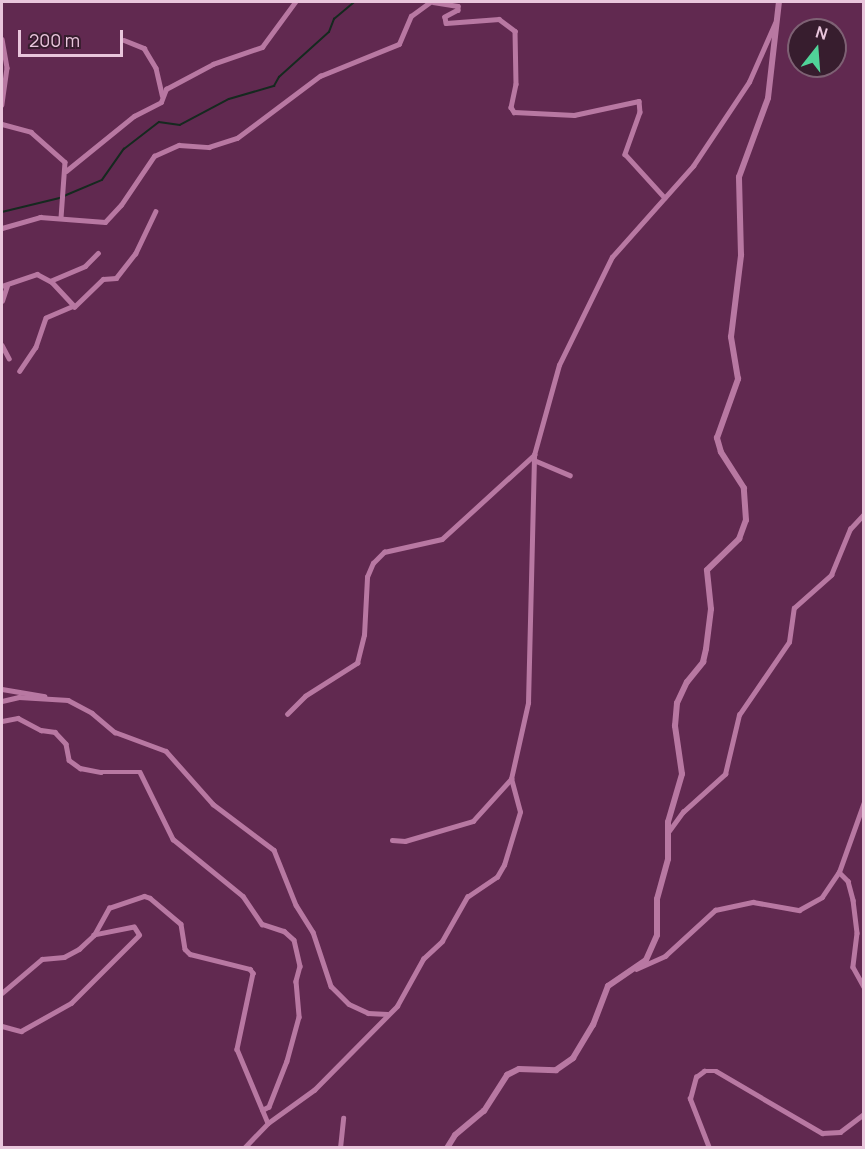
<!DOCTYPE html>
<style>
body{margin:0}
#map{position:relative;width:865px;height:1149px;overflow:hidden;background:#612950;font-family:Manrope,sans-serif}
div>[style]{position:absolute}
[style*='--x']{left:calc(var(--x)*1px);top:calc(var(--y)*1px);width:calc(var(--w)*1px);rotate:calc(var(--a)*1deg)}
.stream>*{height:1.5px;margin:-0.75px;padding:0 0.75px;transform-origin:0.75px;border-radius:0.75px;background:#15291f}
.minor>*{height:4.5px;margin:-2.25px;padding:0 2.25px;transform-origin:2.25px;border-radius:2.25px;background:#b878a2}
.secondary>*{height:6px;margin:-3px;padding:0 3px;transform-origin:3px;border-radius:3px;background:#b878a2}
span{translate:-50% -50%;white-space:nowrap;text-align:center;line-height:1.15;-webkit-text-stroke:6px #371d2e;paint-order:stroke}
.frame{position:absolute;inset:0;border:3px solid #e9c6dc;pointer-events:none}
.north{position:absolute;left:787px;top:18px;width:60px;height:60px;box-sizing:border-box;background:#371d2e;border:2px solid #7e6174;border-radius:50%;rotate:17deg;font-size:16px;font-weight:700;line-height:24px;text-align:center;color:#e9c6dc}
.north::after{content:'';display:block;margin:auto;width:21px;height:27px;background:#50d398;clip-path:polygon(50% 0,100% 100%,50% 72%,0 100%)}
.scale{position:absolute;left:18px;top:30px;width:105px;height:27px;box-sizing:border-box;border:3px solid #e9c6dc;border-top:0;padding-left:8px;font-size:18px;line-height:21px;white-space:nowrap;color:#e9c6dc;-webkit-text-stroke:4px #371d2e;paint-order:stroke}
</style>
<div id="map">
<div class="stream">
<div style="--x:64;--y:196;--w:41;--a:-22.8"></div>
<div style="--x:102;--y:180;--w:38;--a:-55"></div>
<div style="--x:124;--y:149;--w:44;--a:-37.6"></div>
<div style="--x:159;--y:122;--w:21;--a:8"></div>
<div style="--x:180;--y:125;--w:55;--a:-28"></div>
<div style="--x:229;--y:99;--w:47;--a:-16.1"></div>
<div style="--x:274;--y:86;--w:10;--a:-61"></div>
<div style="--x:279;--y:77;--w:67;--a:-42"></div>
<div style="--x:329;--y:32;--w:14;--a:-69"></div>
<div style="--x:334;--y:19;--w:26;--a:-40"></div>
<div style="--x:2;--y:212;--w:60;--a:-13.6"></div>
</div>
<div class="minor">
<div style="--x:433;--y:2;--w:25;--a:9"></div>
<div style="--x:458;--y:6;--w:4;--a:90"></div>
<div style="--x:458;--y:10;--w:15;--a:152"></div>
<div style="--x:445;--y:17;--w:6;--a:81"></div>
<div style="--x:446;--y:23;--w:53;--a:-4.3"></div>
<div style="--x:499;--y:19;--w:20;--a:37"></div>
<div style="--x:515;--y:31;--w:53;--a:88.9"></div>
<div style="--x:516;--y:84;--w:24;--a:102"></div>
<div style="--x:511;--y:107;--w:6;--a:59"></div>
<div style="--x:514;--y:112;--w:60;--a:2.9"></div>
<div style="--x:574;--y:115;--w:66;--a:-12.2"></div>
<div style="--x:639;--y:101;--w:11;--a:85"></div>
<div style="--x:640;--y:112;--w:45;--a:109.7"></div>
<div style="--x:625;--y:154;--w:59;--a:47.7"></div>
<div style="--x:2;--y:39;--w:29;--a:80"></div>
<div style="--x:7;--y:68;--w:37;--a:98"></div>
<div style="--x:124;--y:40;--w:22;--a:22"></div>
<div style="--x:144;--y:48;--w:23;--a:59"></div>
<div style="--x:156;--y:68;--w:28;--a:77"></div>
<div style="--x:2;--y:124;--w:30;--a:15"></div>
<div style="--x:31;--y:132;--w:45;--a:41.4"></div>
<div style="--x:65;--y:162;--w:56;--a:94.1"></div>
<div style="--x:66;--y:171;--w:87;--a:-39"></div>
<div style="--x:134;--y:116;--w:30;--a:-27"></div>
<div style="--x:161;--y:102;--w:14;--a:-69"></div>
<div style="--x:166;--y:89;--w:53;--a:-28"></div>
<div style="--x:213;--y:64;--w:52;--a:-19.1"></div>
<div style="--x:262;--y:47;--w:56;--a:-53.7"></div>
<div style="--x:2;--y:228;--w:40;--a:-16"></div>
<div style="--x:40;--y:217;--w:65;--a:4.4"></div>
<div style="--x:105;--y:222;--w:23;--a:-47"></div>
<div style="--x:121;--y:205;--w:59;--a:-56"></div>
<div style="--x:154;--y:156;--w:27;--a:-24"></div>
<div style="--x:179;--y:145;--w:30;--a:4"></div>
<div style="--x:209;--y:147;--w:29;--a:-18"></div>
<div style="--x:237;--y:138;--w:104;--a:-36.8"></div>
<div style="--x:320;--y:76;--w:85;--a:-22.1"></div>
<div style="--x:399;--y:44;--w:30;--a:-67"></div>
<div style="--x:411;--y:16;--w:24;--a:-36"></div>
<div style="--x:50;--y:281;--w:38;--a:-23"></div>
<div style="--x:85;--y:266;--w:18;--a:-45"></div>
<div style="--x:2;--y:286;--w:37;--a:-19"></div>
<div style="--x:37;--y:274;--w:17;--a:28"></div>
<div style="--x:52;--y:282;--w:33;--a:47"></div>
<div style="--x:74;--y:306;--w:30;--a:157"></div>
<div style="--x:46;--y:318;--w:31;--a:109"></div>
<div style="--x:36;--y:347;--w:29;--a:124"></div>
<div style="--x:2;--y:301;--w:16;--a:-72"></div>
<div style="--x:74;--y:307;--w:40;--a:-44"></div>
<div style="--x:103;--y:279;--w:13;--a:-4"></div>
<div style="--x:116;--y:278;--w:31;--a:-52"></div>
<div style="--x:135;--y:254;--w:47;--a:-64.5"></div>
<div style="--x:2;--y:345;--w:15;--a:62"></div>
<div style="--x:534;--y:460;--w:39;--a:23"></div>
<div style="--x:2;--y:689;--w:43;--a:9.5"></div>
<div style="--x:2;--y:701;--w:17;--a:-13"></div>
<div style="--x:19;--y:697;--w:49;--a:3.5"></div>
<div style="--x:68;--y:700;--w:27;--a:28"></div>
<div style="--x:92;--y:713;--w:30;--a:40"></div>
<div style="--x:115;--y:732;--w:54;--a:20.4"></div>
<div style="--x:166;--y:751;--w:71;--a:48.4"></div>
<div style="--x:213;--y:804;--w:76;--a:37"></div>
<div style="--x:274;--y:850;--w:59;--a:68.2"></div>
<div style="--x:296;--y:905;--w:32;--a:58"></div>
<div style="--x:313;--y:932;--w:57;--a:71.6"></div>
<div style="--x:331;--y:986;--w:25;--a:45"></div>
<div style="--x:349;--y:1004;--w:21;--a:25"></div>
<div style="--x:368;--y:1013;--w:19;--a:3"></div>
<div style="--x:287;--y:714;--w:25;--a:-45"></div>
<div style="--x:305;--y:696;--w:62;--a:-32.4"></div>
<div style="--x:357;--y:663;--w:29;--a:-76"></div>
<div style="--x:364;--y:635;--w:58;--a:-87"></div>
<div style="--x:367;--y:577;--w:15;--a:-67"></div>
<div style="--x:373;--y:563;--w:16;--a:-45"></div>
<div style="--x:384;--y:552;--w:59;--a:-12.6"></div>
<div style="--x:442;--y:539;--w:125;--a:-42.4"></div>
<div style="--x:2;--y:721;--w:16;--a:-11"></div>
<div style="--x:18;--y:718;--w:26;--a:28"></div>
<div style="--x:41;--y:730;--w:14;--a:8"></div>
<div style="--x:55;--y:732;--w:16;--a:47"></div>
<div style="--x:66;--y:744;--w:16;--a:79"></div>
<div style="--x:69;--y:760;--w:14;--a:36"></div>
<div style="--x:80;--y:768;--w:21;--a:11"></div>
<div style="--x:101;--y:772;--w:39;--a:0"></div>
<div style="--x:140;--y:772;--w:75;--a:63.8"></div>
<div style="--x:173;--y:839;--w:90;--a:39.2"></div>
<div style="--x:243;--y:896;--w:34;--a:56"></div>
<div style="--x:262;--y:924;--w:23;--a:18"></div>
<div style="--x:284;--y:931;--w:13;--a:42"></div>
<div style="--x:294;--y:940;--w:27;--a:77"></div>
<div style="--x:300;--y:966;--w:16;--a:105"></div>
<div style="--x:296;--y:981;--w:36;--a:85"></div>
<div style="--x:299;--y:1017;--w:46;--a:105.3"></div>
<div style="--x:287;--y:1061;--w:49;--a:111.4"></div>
<div style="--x:269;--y:1107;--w:7;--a:153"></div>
<div style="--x:669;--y:831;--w:24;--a:-54"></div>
<div style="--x:683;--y:812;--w:57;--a:-42.1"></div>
<div style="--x:725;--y:774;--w:61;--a:-76.7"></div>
<div style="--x:739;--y:715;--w:88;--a:-55.6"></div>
<div style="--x:789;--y:642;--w:34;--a:-82"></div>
<div style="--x:794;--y:608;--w:50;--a:-41.7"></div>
<div style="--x:831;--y:575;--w:50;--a:-67.6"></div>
<div style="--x:850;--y:529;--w:21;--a:-47"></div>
<div style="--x:392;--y:840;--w:13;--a:4"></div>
<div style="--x:405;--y:841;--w:71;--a:-16.4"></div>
<div style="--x:473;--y:821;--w:57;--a:-47.9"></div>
<div style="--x:839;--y:872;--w:74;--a:-70.3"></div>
<div style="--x:636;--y:969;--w:32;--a:-24"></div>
<div style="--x:665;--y:956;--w:68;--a:-42.6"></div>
<div style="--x:715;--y:910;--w:39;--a:-12"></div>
<div style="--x:753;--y:902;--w:47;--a:9.9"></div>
<div style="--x:799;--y:910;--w:26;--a:-29"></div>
<div style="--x:822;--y:897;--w:30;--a:-56"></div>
<div style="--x:839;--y:872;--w:13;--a:45"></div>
<div style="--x:848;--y:881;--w:20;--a:75"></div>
<div style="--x:853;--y:900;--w:33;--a:83"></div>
<div style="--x:857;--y:933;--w:34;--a:97"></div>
<div style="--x:853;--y:967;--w:23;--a:61"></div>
<div style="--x:2;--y:993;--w:52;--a:-40.4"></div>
<div style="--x:42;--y:959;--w:22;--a:-5"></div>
<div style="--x:64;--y:957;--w:17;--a:-28"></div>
<div style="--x:79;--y:949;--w:21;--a:-43"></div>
<div style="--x:94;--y:935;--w:31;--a:-61"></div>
<div style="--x:109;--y:908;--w:37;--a:-19"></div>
<div style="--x:144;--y:896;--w:6;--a:18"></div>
<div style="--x:150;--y:898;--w:40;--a:40"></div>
<div style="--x:181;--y:924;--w:25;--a:81"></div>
<div style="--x:185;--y:949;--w:7;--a:45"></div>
<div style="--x:190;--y:954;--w:62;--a:14"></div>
<div style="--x:250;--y:969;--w:5;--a:53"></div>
<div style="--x:253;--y:973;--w:78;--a:101.9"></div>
<div style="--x:237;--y:1049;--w:80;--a:67.3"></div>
<div style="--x:2;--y:1026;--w:20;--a:15"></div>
<div style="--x:21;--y:1031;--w:57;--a:-29.2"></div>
<div style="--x:71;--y:1003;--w:96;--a:-45"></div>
<div style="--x:139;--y:935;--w:9;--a:-122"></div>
<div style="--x:134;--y:927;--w:41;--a:168.7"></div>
<div style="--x:244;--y:1148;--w:35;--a:-46"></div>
<div style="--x:268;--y:1123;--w:57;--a:-35.7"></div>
<div style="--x:314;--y:1090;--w:118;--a:-45.3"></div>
<div style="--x:397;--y:1006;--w:54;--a:-61"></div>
<div style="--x:423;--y:959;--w:26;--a:-43"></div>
<div style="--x:442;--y:941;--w:51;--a:-60.4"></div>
<div style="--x:467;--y:897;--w:36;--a:-34"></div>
<div style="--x:497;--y:877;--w:14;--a:-60"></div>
<div style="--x:504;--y:865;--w:55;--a:-73.2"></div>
<div style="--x:520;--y:812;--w:34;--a:-105"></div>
<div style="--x:511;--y:779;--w:78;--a:-77.4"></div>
<div style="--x:528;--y:703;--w:248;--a:-88.6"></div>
<div style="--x:534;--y:455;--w:93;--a:-74.5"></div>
<div style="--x:559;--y:365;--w:120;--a:-63.9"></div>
<div style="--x:612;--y:257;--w:122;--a:-48.3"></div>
<div style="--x:693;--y:166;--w:101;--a:-56.3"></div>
<div style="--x:749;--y:82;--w:64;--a:-66.2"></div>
<div style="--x:340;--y:1148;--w:30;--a:-84"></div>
<div style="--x:709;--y:1148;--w:53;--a:-111.2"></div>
<div style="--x:690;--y:1099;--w:23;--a:-75"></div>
<div style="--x:696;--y:1077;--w:10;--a:-37"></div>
<div style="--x:704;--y:1071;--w:12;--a:0"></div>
<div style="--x:716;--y:1071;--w:123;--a:30.3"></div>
<div style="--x:822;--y:1133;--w:18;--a:-3"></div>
<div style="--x:840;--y:1132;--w:30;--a:-37"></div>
</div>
<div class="secondary">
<div style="--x:447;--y:1148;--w:15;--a:-58"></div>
<div style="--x:455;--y:1135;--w:38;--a:-40"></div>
<div style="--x:484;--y:1111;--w:43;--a:-57.4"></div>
<div style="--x:507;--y:1075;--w:13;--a:-27"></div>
<div style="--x:519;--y:1069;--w:37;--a:2"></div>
<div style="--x:556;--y:1070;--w:21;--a:-35"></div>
<div style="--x:573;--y:1058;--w:39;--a:-59"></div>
<div style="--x:593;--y:1025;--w:42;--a:-69"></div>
<div style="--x:608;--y:986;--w:46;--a:-34.4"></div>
<div style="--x:646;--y:960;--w:27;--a:-66"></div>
<div style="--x:657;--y:935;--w:36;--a:-90"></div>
<div style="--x:657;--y:899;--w:41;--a:-74.6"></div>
<div style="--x:668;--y:859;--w:37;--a:-90"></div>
<div style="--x:668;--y:822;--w:50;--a:-73.7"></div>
<div style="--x:682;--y:774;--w:49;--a:-98.3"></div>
<div style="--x:675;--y:726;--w:23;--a:-85"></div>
<div style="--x:677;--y:703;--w:23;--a:-65"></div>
<div style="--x:687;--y:682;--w:26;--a:-51"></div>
<div style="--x:703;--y:662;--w:13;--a:-77"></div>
<div style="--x:706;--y:649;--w:40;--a:-82.9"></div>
<div style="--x:711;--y:609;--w:39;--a:-96"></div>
<div style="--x:707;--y:570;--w:45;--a:-44.1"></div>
<div style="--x:739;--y:539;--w:20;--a:-70"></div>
<div style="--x:746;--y:520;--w:32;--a:-94"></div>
<div style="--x:744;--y:488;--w:43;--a:-122.6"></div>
<div style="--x:721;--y:452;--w:15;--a:-106"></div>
<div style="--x:717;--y:438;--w:63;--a:-70.4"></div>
<div style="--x:738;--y:379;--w:43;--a:-99.5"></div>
<div style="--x:731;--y:337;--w:83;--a:-83"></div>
<div style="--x:741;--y:255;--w:78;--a:-91.5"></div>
<div style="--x:739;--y:177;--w:84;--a:-69.8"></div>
<div style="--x:768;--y:98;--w:97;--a:-83.5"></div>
</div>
<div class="frame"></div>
<div class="north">N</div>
<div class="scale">200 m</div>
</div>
